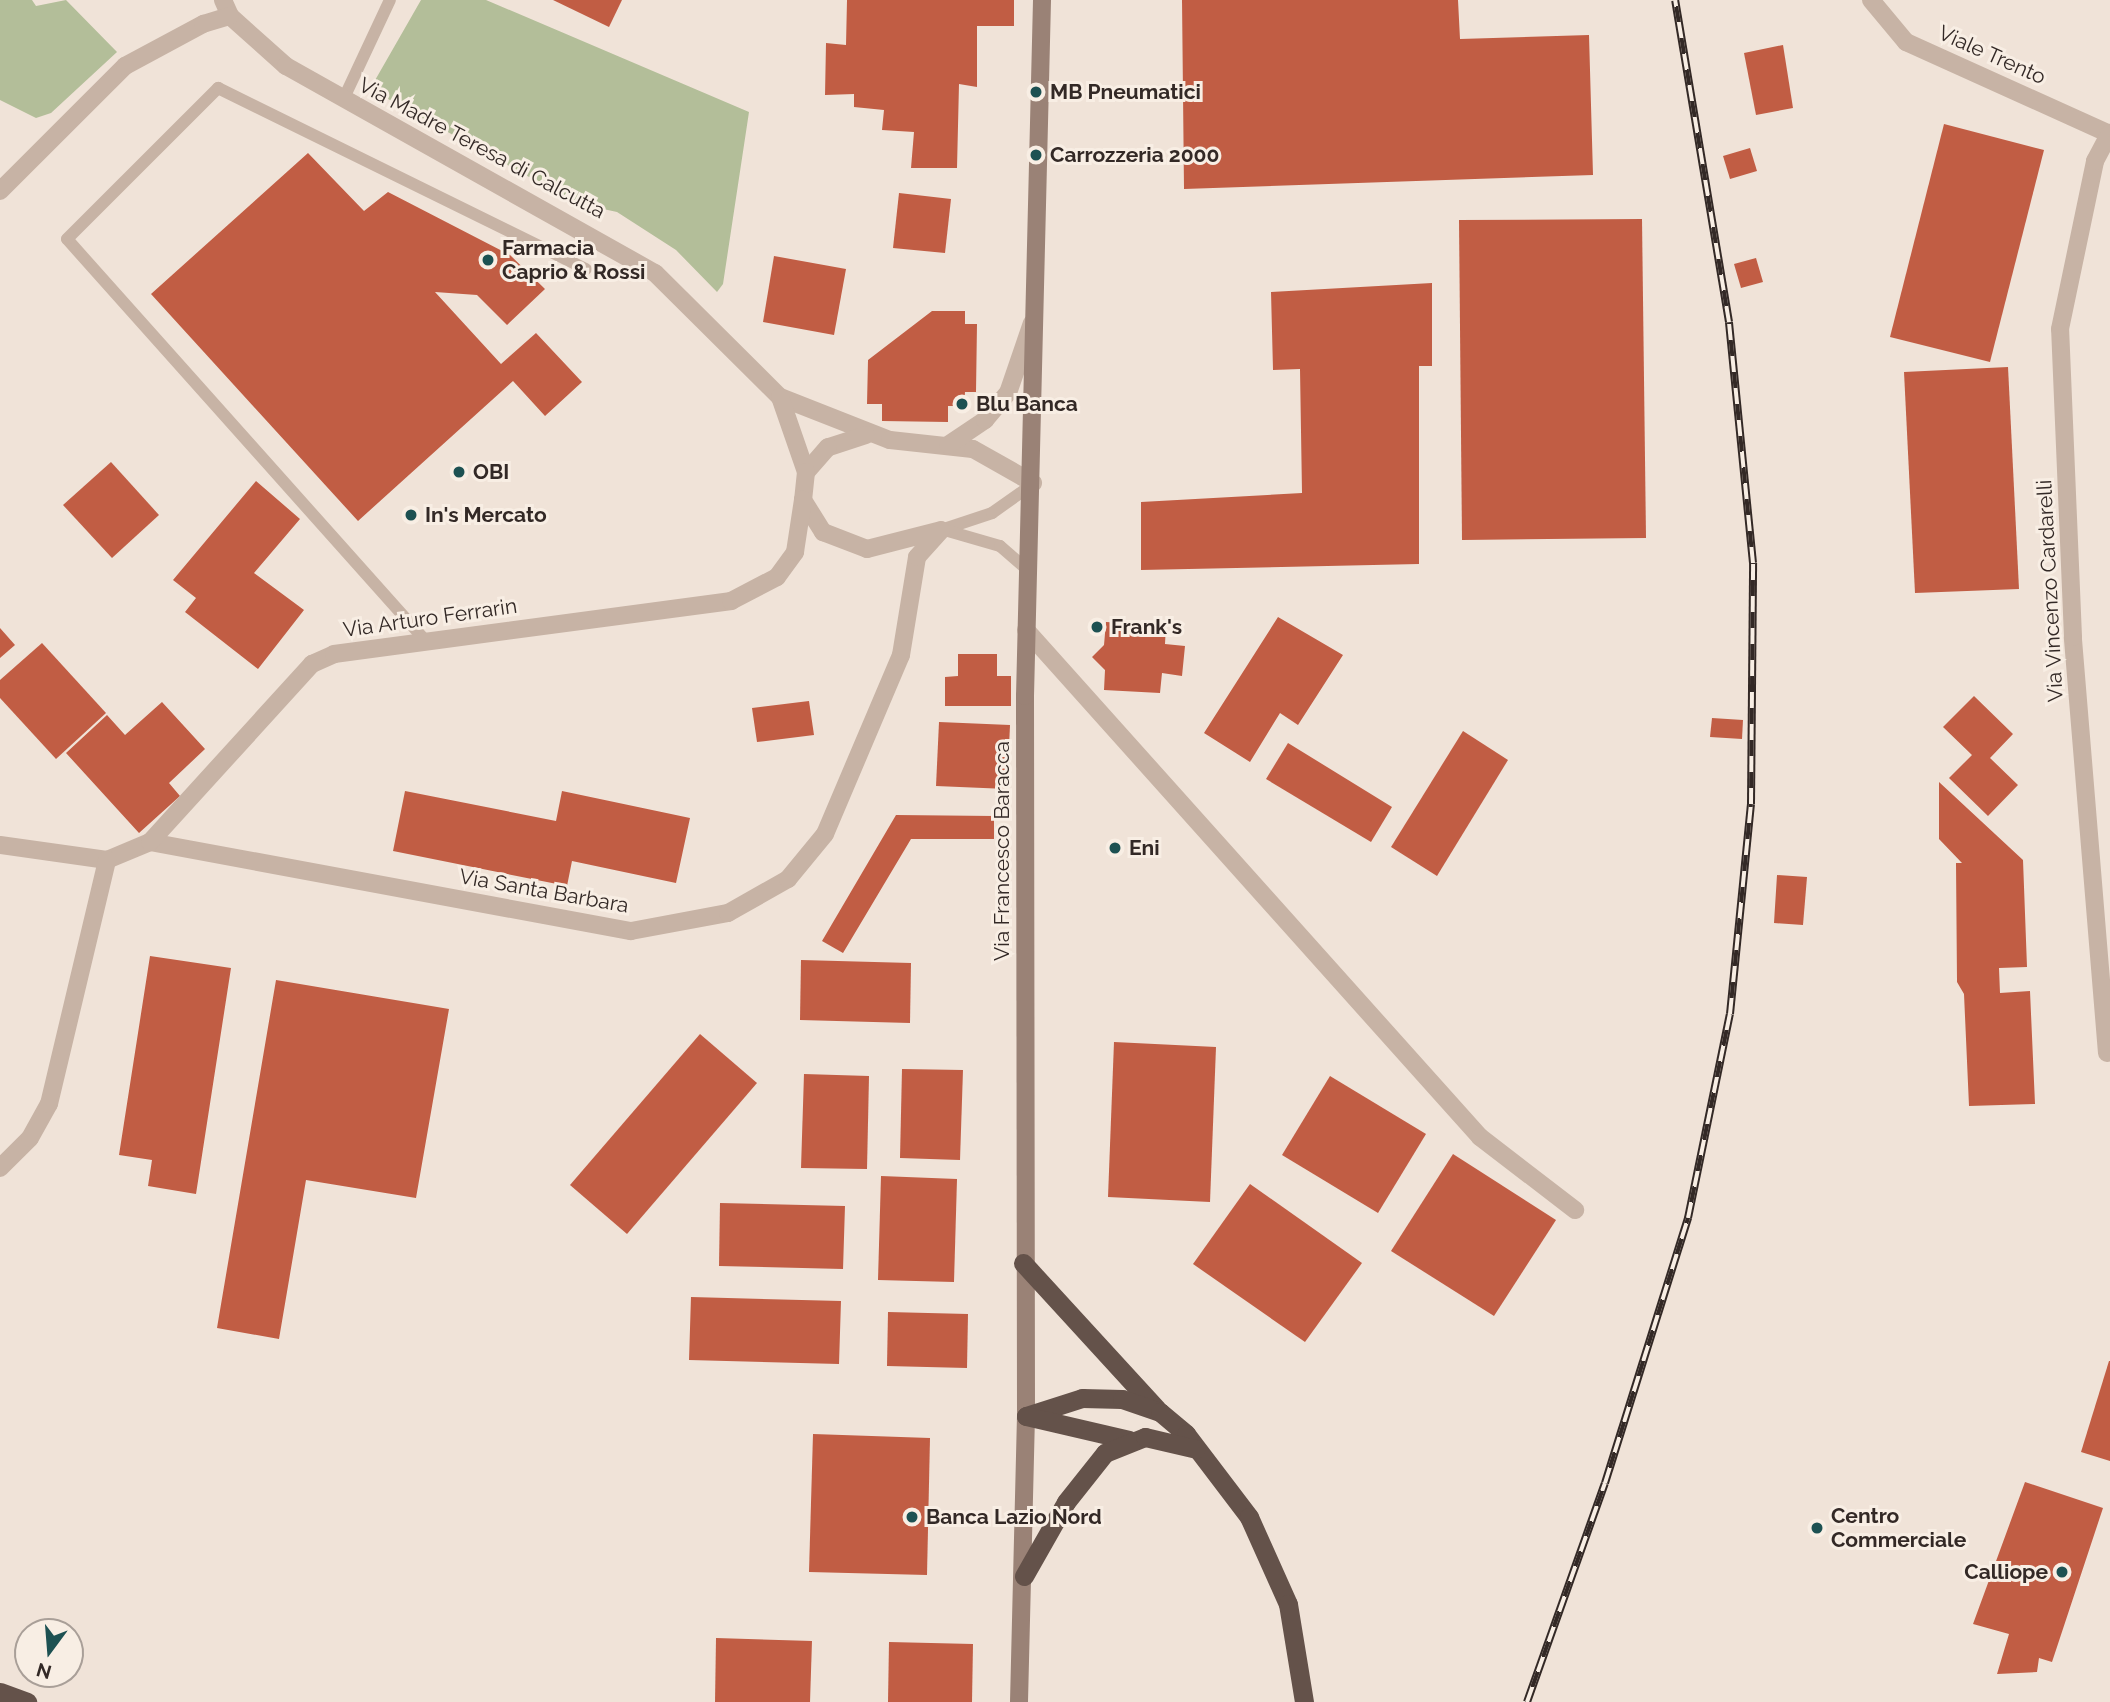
<!DOCTYPE html>
<style>
body{margin:0}
#map{position:relative;width:2110px;height:1702px;overflow:hidden;background:#f0e3d8;font-family:Raleway,sans-serif}
div>[style]{position:absolute}
[style*='--x']{left:calc(var(--x)*1px);top:calc(var(--y)*1px);width:calc(var(--w)*1px);rotate:calc(var(--a)*1deg)}
.green>*{inset:0;background:#b3be99}
.building>*{inset:0;background:#c15d44}
.service>*{height:12px;margin:-6px;padding:0 6px;transform-origin:6px;border-radius:6px;background:#c7b3a5}
.minor>*{height:18px;margin:-9px;padding:0 9px;transform-origin:9px;border-radius:9px;background:#c7b3a5}
.secondary>*{height:18px;margin:-9px;padding:0 9px;transform-origin:9px;border-radius:9px;background:#9a8276}
.trunk>*{height:19px;margin:-9.5px;padding:0 9.5px;transform-origin:9.5px;border-radius:9.5px;background:#64524a}
.rail>*{height:8px;margin-top:-4px;transform-origin:0;background:repeating-linear-gradient(90deg,#f8eee4 0 16px,#332926 0 32px);box-sizing:border-box;border-block:2px solid #332926}
.dots>*{width:19px;height:19px;translate:-50% -50%;box-sizing:border-box;border:4px solid #f8eee4;border-radius:50%}
span{translate:-50% -50%;white-space:nowrap;text-align:center;line-height:1.15;-webkit-text-stroke:6px #f8eee4;paint-order:stroke}
.street-label{font-size:21px;color:#332926}
.poi-label{font-size:21px;color:#332926;font-weight:700}
.left{translate:0 -50%;text-align:left}
.right{translate:-100% -50%;text-align:right}
.north{position:absolute;left:14px;top:1618px;width:70px;height:70px;box-sizing:border-box;background:#f8eee4;border:2px solid #a99f98;border-radius:50%;rotate:196deg;font-size:19px;font-weight:700;line-height:28px;text-align:center;color:#332926}
.north::after{content:'';display:block;margin:auto;width:24px;height:32px;background:#1d5152;clip-path:polygon(50% 0,100% 100%,50% 72%,0 100%)}
</style>
<div id="map">
<div class="green">
<div style="clip-path:polygon(0 0,32px 0,36px 6px,66px 0,117px 52px,51px 113px,36px 118px,0 100px)"></div>
<div style="clip-path:polygon(421px 0,486px 0,749px 112px,723px 284px,717px 292px,676px 250px,617px 212px,576px 203px,370px 89px)"></div>
</div>
<div class="building">
<div style="clip-path:polygon(553px 0,622px 0,609px 27px)"></div>
<div style="clip-path:polygon(847px 0,1014px 0,1014px 26px,977px 26px,977px 87px,959px 84px,957px 168px,911px 168px,914px 132px,882px 130px,884px 110px,854px 107px,854px 94px,825px 95px,826px 43px,846px 45px)"></div>
<div style="clip-path:polygon(1182px 0,1458px 0,1460px 39px,1589px 35px,1593px 175px,1184px 189px)"></div>
<div style="clip-path:polygon(1783px 45px,1793px 108px,1756px 115px,1744px 53px)"></div>
<div style="clip-path:polygon(1944px 124px,2044px 150px,1990px 362px,1890px 337px)"></div>
<div style="clip-path:polygon(1750px 148px,1757px 171px,1730px 179px,1723px 156px)"></div>
<div style="clip-path:polygon(308px 153px,364px 211px,388px 192px,510px 255px,545px 289px,507px 325px,477px 295px,435px 292px,501px 364px,536px 333px,582px 382px,545px 416px,513px 381px,358px 521px,151px 294px)"></div>
<div style="clip-path:polygon(899px 193px,951px 199px,945px 253px,893px 248px)"></div>
<div style="clip-path:polygon(1642px 219px,1646px 538px,1462px 540px,1459px 220px)"></div>
<div style="clip-path:polygon(774px 256px,846px 269px,834px 335px,763px 322px)"></div>
<div style="clip-path:polygon(1756px 258px,1763px 282px,1741px 288px,1734px 264px)"></div>
<div style="clip-path:polygon(1432px 283px,1432px 366px,1419px 366px,1419px 564px,1141px 570px,1141px 502px,1302px 493px,1300px 369px,1273px 370px,1271px 292px)"></div>
<div style="clip-path:polygon(932px 311px,965px 311px,965px 324px,977px 324px,976px 392px,965px 392px,964px 406px,948px 406px,948px 422px,882px 421px,882px 404px,867px 404px,868px 360px)"></div>
<div style="clip-path:polygon(2008px 367px,2019px 589px,1915px 593px,1904px 372px)"></div>
<div style="clip-path:polygon(111px 462px,159px 515px,112px 558px,63px 505px)"></div>
<div style="clip-path:polygon(256px 481px,300px 519px,254px 573px,304px 610px,258px 669px,185px 612px,196px 598px,173px 580px)"></div>
<div style="clip-path:polygon(1278px 617px,1343px 655px,1298px 725px,1280px 713px,1250px 762px,1204px 733px)"></div>
<div style="clip-path:polygon(1106px 622px,1166px 625px,1165px 644px,1185px 646px,1182px 676px,1162px 673px,1160px 693px,1104px 690px,1105px 670px,1092px 657px,1104px 645px)"></div>
<div style="clip-path:polygon(0 628px,15px 645px,0 658px)"></div>
<div style="clip-path:polygon(42px 643px,106px 713px,56px 759px,0 698px,0 680px)"></div>
<div style="clip-path:polygon(958px 654px,997px 654px,997px 676px,1011px 676px,1011px 706px,945px 706px,945px 677px,958px 676px)"></div>
<div style="clip-path:polygon(1974px 696px,2013px 734px,1990px 758px,2018px 785px,1988px 816px,1949px 778px,1972px 755px,1943px 727px)"></div>
<div style="clip-path:polygon(809px 701px,814px 735px,757px 742px,752px 708px)"></div>
<div style="clip-path:polygon(162px 702px,205px 749px,169px 783px,180px 796px,139px 833px,66px 753px,107px 715px,125px 735px)"></div>
<div style="clip-path:polygon(1712px 718px,1743px 720px,1742px 739px,1710px 737px)"></div>
<div style="clip-path:polygon(939px 722px,1010px 725px,1007px 789px,936px 786px)"></div>
<div style="clip-path:polygon(1463px 731px,1508px 760px,1437px 876px,1391px 847px)"></div>
<div style="clip-path:polygon(1288px 743px,1392px 807px,1371px 842px,1266px 779px)"></div>
<div style="clip-path:polygon(1939px 782px,2023px 860px,2027px 967px,1999px 968px,2000px 993px,2030px 991px,2035px 1104px,1969px 1106px,1964px 994px,1957px 982px,1956px 863px,1962px 863px,1939px 839px)"></div>
<div style="clip-path:polygon(405px 791px,556px 821px,562px 791px,690px 818px,676px 883px,572px 861px,567px 886px,393px 851px)"></div>
<div style="clip-path:polygon(896px 815px,994px 816px,994px 839px,911px 839px,843px 953px,822px 941px)"></div>
<div style="clip-path:polygon(1777px 875px,1807px 877px,1803px 925px,1774px 923px)"></div>
<div style="clip-path:polygon(150px 956px,231px 968px,196px 1194px,148px 1186px,152px 1160px,119px 1155px)"></div>
<div style="clip-path:polygon(801px 960px,911px 963px,910px 1023px,800px 1020px)"></div>
<div style="clip-path:polygon(276px 980px,449px 1009px,416px 1198px,306px 1180px,279px 1339px,217px 1328px)"></div>
<div style="clip-path:polygon(700px 1034px,757px 1083px,627px 1234px,570px 1185px)"></div>
<div style="clip-path:polygon(1114px 1042px,1216px 1047px,1210px 1202px,1108px 1197px)"></div>
<div style="clip-path:polygon(902px 1069px,963px 1070px,960px 1160px,900px 1158px)"></div>
<div style="clip-path:polygon(804px 1074px,869px 1076px,867px 1169px,801px 1168px)"></div>
<div style="clip-path:polygon(1330px 1076px,1426px 1134px,1378px 1213px,1282px 1155px)"></div>
<div style="clip-path:polygon(1453px 1154px,1556px 1220px,1494px 1316px,1391px 1251px)"></div>
<div style="clip-path:polygon(881px 1176px,957px 1179px,954px 1282px,878px 1280px)"></div>
<div style="clip-path:polygon(1250px 1184px,1362px 1263px,1305px 1342px,1193px 1264px)"></div>
<div style="clip-path:polygon(720px 1203px,845px 1206px,843px 1269px,719px 1266px)"></div>
<div style="clip-path:polygon(691px 1297px,841px 1301px,839px 1364px,689px 1360px)"></div>
<div style="clip-path:polygon(888px 1312px,968px 1314px,967px 1368px,887px 1366px)"></div>
<div style="clip-path:polygon(2109px 1361px,2110px 1361px,2110px 1461px,2081px 1452px)"></div>
<div style="clip-path:polygon(813px 1434px,930px 1438px,927px 1575px,809px 1572px)"></div>
<div style="clip-path:polygon(2025px 1482px,2103px 1508px,2052px 1662px,2039px 1658px,2037px 1672px,1997px 1674px,2009px 1634px,1973px 1624px)"></div>
<div style="clip-path:polygon(716px 1638px,812px 1641px,810px 1702px,715px 1702px)"></div>
<div style="clip-path:polygon(889px 1642px,973px 1644px,972px 1702px,888px 1702px)"></div>
</div>
<div class="service">
<div style="--x:344;--y:98;--w:108;--a:-64.9"></div>
<div style="--x:941;--y:530;--w:54;--a:-18.4"></div>
<div style="--x:992;--y:513;--w:50;--a:-35.3"></div>
<div style="--x:948;--y:531;--w:54;--a:16.1"></div>
<div style="--x:1000;--y:546;--w:38;--a:41"></div>
<div style="--x:424;--y:639;--w:536;--a:-131.75"></div>
<div style="--x:67;--y:239;--w:214;--a:-45"></div>
<div style="--x:218;--y:88;--w:410;--a:26.2"></div>
</div>
<div class="minor">
<div style="--x:223;--y:0;--w:17;--a:66"></div>
<div style="--x:230;--y:16;--w:75;--a:41.8"></div>
<div style="--x:286;--y:66;--w:423;--a:29.3"></div>
<div style="--x:655;--y:273;--w:176;--a:44.8"></div>
<div style="--x:780;--y:397;--w:118;--a:21.4"></div>
<div style="--x:890;--y:440;--w:83;--a:6.2"></div>
<div style="--x:973;--y:449;--w:69;--a:29.5"></div>
<div style="--x:1871;--y:0;--w:55;--a:50.2"></div>
<div style="--x:1906;--y:42;--w:224;--a:24.3"></div>
<div style="--x:0;--y:191;--w:177;--a:-45"></div>
<div style="--x:125;--y:66;--w:89;--a:-28.3"></div>
<div style="--x:203;--y:24;--w:28;--a:-17"></div>
<div style="--x:780;--y:397;--w:79;--a:70.9"></div>
<div style="--x:866;--y:435;--w:40;--a:162"></div>
<div style="--x:828;--y:447;--w:33;--a:131"></div>
<div style="--x:806;--y:472;--w:28;--a:96"></div>
<div style="--x:803;--y:500;--w:38;--a:58"></div>
<div style="--x:823;--y:532;--w:47;--a:21.1"></div>
<div style="--x:867;--y:549;--w:76;--a:-14.4"></div>
<div style="--x:948;--y:445;--w:45;--a:-34"></div>
<div style="--x:985;--y:420;--w:35;--a:-50"></div>
<div style="--x:1008;--y:393;--w:74;--a:-71.1"></div>
<div style="--x:1026;--y:630;--w:681;--a:48.16"></div>
<div style="--x:1480;--y:1137;--w:120;--a:37.5"></div>
<div style="--x:150;--y:842;--w:489;--a:10.5"></div>
<div style="--x:631;--y:931;--w:99;--a:-10.5"></div>
<div style="--x:728;--y:913;--w:69;--a:-29.5"></div>
<div style="--x:788;--y:879;--w:58;--a:-50.6"></div>
<div style="--x:825;--y:834;--w:194;--a:-67"></div>
<div style="--x:901;--y:655;--w:99;--a:-80.7"></div>
<div style="--x:917;--y:557;--w:36;--a:-48"></div>
<div style="--x:0;--y:845;--w:108;--a:8"></div>
<div style="--x:107;--y:860;--w:47;--a:-22.7"></div>
<div style="--x:150;--y:842;--w:241;--a:-47.7"></div>
<div style="--x:312;--y:664;--w:24;--a:-24"></div>
<div style="--x:334;--y:654;--w:401;--a:-7.6"></div>
<div style="--x:731;--y:601;--w:52;--a:-27.6"></div>
<div style="--x:777;--y:577;--w:31;--a:-54"></div>
<div style="--x:795;--y:552;--w:53;--a:-81.3"></div>
<div style="--x:2107;--y:1053;--w:417;--a:-94.7"></div>
<div style="--x:2073;--y:637;--w:308;--a:-92.4"></div>
<div style="--x:2060;--y:329;--w:172;--a:-78.2"></div>
<div style="--x:2095;--y:161;--w:32;--a:-62"></div>
<div style="--x:0;--y:1168;--w:42;--a:-45"></div>
<div style="--x:30;--y:1138;--w:39;--a:-61"></div>
<div style="--x:49;--y:1104;--w:251;--a:-76.6"></div>
</div>
<div class="secondary">
<div style="--x:1019;--y:1702;--w:286;--a:-88.6"></div>
<div style="--x:1026;--y:1416;--w:720;--a:-90.08"></div>
<div style="--x:1025;--y:696;--w:696;--a:-88.6"></div>
</div>
<div class="trunk">
<div style="--x:1023;--y:1263;--w:198;--a:47.5"></div>
<div style="--x:1026;--y:1416;--w:59;--a:-17.8"></div>
<div style="--x:1082;--y:1398;--w:40;--a:1.4"></div>
<div style="--x:1122;--y:1399;--w:40;--a:18.9"></div>
<div style="--x:1160;--y:1412;--w:34;--a:40"></div>
<div style="--x:1186;--y:1434;--w:104;--a:52.8"></div>
<div style="--x:1249;--y:1517;--w:95;--a:65.9"></div>
<div style="--x:1288;--y:1604;--w:99;--a:80.7"></div>
<div style="--x:1026;--y:1416;--w:106;--a:13.1"></div>
<div style="--x:1024;--y:1576;--w:85;--a:-60.4"></div>
<div style="--x:1066;--y:1502;--w:63;--a:-51.5"></div>
<div style="--x:1105;--y:1453;--w:43;--a:-21.8"></div>
<div style="--x:1145;--y:1437;--w:52;--a:13.2"></div>
<div style="--x:0;--y:1692;--w:29;--a:20"></div>
</div>
<div class="rail">
<div style="--x:1527;--y:1702;--w:232;--a:-70.4"></div>
<div style="--x:1605;--y:1483;--w:278;--a:-72.6"></div>
<div style="--x:1688;--y:1218;--w:208;--a:-78.4"></div>
<div style="--x:1730;--y:1014;--w:211;--a:-84.3"></div>
<div style="--x:1751;--y:804;--w:241;--a:-89.5"></div>
<div style="--x:1753;--y:563;--w:242;--a:-95.7"></div>
<div style="--x:1729;--y:322;--w:326;--a:-99.5"></div>
</div>
<div class="dots">
<div style="left:1036px;top:92px;background:#1d5152"></div>
<div style="left:1036px;top:155px;background:#1d5152"></div>
<div style="left:488px;top:260px;background:#1d5152"></div>
<div style="left:962px;top:404px;background:#1d5152"></div>
<div style="left:459px;top:472px;background:#1d5152"></div>
<div style="left:411px;top:515px;background:#1d5152"></div>
<div style="left:1097px;top:627px;background:#1d5152"></div>
<div style="left:1115px;top:848px;background:#1d5152"></div>
<div style="left:912px;top:1517px;background:#1d5152"></div>
<div style="left:1817px;top:1528px;background:#1d5152"></div>
<div style="left:2062px;top:1572px;background:#1d5152"></div>
</div>
<div class="street-label">
<span style="left:1992px;top:55px;rotate:24deg">Viale Trento</span>
<span style="left:482px;top:148px;rotate:28deg">Via Madre Teresa di Calcutta</span>
<span style="left:2050px;top:591px;rotate:-93deg">Via Vincenzo Cardarelli</span>
<span style="left:430px;top:618px;rotate:-8deg">Via Arturo Ferrarin</span>
<span style="left:1002px;top:851px;rotate:-90deg">Via Francesco Baracca</span>
<span style="left:544px;top:891px;rotate:10deg">Via Santa Barbara</span>
</div>
<div class="poi-label">
<span class="left" style="left:1050px;top:92px">MB Pneumatici</span>
<span class="left" style="left:1050px;top:155px">Carrozzeria 2000</span>
<span class="left" style="left:502px;top:260px">Farmacia<br>Caprio &amp; Rossi</span>
<span class="left" style="left:976px;top:404px">Blu Banca</span>
<span class="left" style="left:473px;top:472px">OBI</span>
<span class="left" style="left:425px;top:515px">In's Mercato</span>
<span class="left" style="left:1111px;top:627px">Frank's</span>
<span class="left" style="left:1129px;top:848px">Eni</span>
<span class="left" style="left:1831px;top:1528px">Centro<br>Commerciale</span>
<span class="left" style="left:926px;top:1517px">Banca Lazio Nord</span>
<span class="right" style="left:2048px;top:1572px">Calliope</span>
</div>
<div class="north">N</div>
</div>
